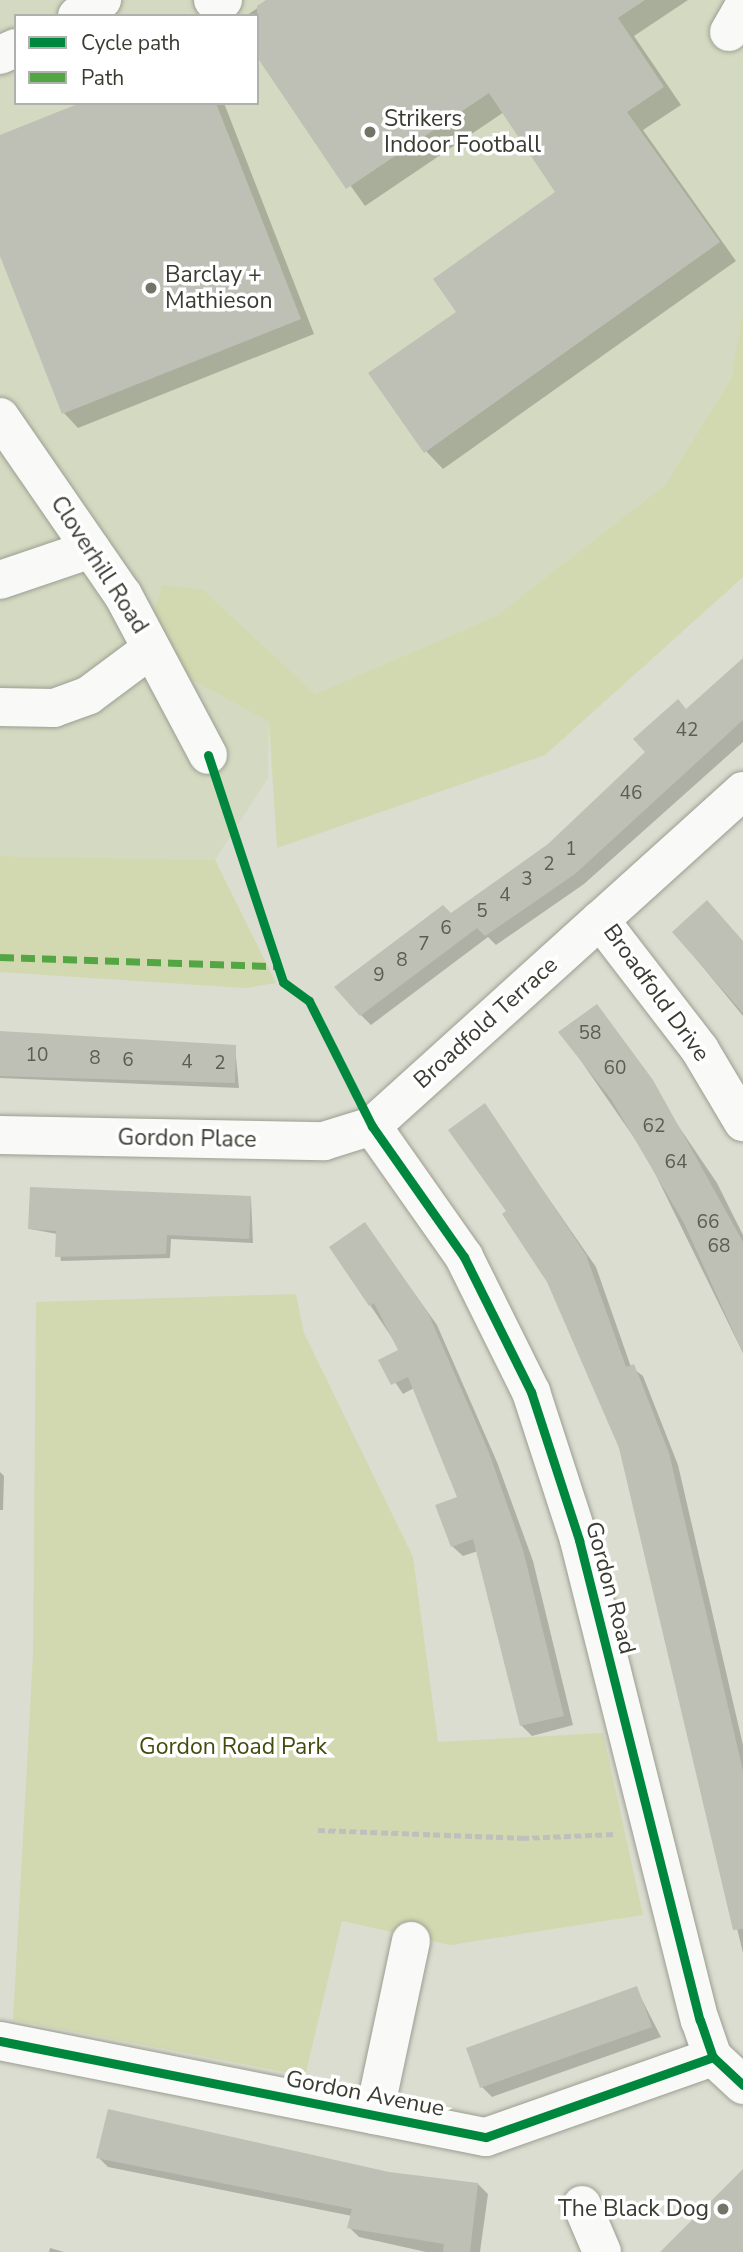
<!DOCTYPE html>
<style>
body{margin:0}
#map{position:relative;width:743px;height:2252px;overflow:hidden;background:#daddcf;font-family:"Nunito Sans",sans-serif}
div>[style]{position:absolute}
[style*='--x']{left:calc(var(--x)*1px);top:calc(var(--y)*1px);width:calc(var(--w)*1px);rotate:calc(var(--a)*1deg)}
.built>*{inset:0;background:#d4dac1}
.green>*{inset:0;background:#d2d9b0}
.shadow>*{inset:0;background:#0003}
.building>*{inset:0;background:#bec0b6}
.path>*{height:4.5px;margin-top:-2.25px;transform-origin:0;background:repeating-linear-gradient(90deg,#bfbfbc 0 7px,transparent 0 10.5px)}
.roads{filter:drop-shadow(0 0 2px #9b9e92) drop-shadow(0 0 2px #9b9e92)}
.minor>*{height:38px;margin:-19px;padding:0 19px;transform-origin:19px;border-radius:19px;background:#f9faf8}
.quiet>*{height:7px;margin-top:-3.5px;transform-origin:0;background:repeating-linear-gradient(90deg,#54a644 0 14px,transparent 0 21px)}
.cycleway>*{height:9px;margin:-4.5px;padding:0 4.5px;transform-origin:4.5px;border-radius:4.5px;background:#00873e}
.dots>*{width:19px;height:19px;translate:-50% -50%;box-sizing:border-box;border:4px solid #fff;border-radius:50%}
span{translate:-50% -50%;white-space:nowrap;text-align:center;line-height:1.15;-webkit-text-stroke:7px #fff;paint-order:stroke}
.number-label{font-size:19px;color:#5b5d52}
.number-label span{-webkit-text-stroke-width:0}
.poi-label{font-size:23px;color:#3a3c31}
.left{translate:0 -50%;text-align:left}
.right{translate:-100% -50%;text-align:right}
.street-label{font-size:23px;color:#3a3c31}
.park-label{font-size:23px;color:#444b0d}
.legend{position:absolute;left:14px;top:14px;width:245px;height:91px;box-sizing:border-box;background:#fff;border:2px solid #b0b1ad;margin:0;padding:9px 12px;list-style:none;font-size:21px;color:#3a3c31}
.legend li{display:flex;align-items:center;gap:14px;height:35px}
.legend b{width:35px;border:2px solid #b0b1ad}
</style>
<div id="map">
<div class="built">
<div style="clip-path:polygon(evenodd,0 0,743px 0,743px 311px,731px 379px,665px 485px,496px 616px,315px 694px,151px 622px,193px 679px,269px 722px,268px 778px,215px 860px,0 856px,0 0,16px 16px,257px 16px,257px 103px,16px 103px,16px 16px)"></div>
</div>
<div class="green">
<div style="clip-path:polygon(743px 311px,743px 577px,545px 755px,277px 848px,269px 722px,193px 680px,151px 622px,162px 585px,203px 590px,315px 694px,496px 616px,665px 485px,731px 379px)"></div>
<div style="clip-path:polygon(0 856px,215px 860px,276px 983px,245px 988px,0 972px)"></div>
<div style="clip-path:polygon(296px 1294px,304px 1333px,413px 1557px,438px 1742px,603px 1733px,643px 1915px,450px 1945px,342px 1921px,305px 2076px,13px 2020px,33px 1655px,36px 1302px)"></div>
</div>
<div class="shadow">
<div style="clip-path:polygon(269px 0,688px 0,634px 36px,681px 105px,643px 130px,736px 261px,443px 469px,426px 451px,458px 312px,558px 192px,504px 112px,365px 206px,257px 54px,257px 16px,246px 16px)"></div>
<div style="clip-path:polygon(85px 103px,224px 103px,314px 334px,78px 428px,64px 413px,0 252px,0 137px)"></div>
<div style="clip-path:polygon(743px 661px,743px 742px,584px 884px,496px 945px,488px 937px,371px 1025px,361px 1015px,451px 915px,549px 845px)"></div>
<div style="clip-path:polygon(674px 932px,743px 947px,743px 1016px)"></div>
<div style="clip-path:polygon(597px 1006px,717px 1183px,743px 1235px,743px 1353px,646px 1155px,561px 1032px)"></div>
<div style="clip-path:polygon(0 1035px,235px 1047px,239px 1088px,0 1078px)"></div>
<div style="clip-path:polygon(484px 1105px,596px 1267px,631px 1367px,643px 1376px,678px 1465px,743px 1745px,743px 1953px,620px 1447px,548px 1281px,509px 1211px)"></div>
<div style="clip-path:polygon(251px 1198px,253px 1243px,171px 1239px,170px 1258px,61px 1261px,57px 1234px,30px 1229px)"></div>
<div style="clip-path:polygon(365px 1224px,437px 1325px,497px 1462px,533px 1561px,573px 1725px,532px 1736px,522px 1726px,478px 1551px,463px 1556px,453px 1547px,438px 1506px,460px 1498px,414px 1388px,403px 1394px,381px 1361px,401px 1351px,331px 1247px)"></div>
<div style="clip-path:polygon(0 1472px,4px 1476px,3px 1510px,0 1510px)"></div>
<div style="clip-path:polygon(636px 1988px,661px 2037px,492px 2097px,482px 2087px)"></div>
<div style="clip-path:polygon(98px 2157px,478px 2184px,488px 2194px,480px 2252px,426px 2252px,359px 2237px,349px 2227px,352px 2216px,108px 2167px)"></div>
<div style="clip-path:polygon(50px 2248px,64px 2252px,49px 2252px)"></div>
</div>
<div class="building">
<div style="clip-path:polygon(266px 0,645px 0,618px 18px,664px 87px,627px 112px,720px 242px,424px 453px,368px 373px,456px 312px,433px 279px,555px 192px,489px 93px,346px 189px,257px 57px,257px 6px)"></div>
<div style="clip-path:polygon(80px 103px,216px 103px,301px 319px,62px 414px,0 256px,0 135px)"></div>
<div style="clip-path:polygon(743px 658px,743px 720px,575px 874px,485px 936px,477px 928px,360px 1016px,334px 987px,443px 905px,451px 913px,548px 844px,645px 752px,633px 739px,678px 699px,686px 709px)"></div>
<div style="clip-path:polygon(707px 900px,743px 941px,743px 1013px,672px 932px)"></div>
<div style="clip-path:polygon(597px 1004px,653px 1080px,743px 1242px,743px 1353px,684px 1223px,611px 1099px,558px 1032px)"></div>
<div style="clip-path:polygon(0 1031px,236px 1045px,235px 1083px,0 1076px)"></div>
<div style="clip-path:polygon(485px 1103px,586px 1255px,626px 1367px,634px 1364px,669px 1453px,743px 1771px,743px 1929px,733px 1930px,619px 1448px,547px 1282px,502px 1214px,506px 1211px,448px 1130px)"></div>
<div style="clip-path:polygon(30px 1187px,251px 1196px,249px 1239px,167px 1235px,166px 1254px,55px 1257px,56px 1231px,28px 1229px)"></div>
<div style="clip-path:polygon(365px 1222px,428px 1313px,488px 1450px,523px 1550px,564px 1716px,520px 1726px,473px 1539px,451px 1547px,435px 1505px,457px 1497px,408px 1377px,391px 1385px,378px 1360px,398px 1350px,374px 1303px,369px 1306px,329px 1247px)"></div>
<div style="clip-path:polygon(637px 1986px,652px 2027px,480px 2088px,466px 2048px)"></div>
<div style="clip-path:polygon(108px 2109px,389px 2172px,478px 2183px,470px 2252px,443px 2252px,444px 2244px,347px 2228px,352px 2209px,96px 2158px)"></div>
<div style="clip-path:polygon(743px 2169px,743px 2252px,660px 2252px)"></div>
</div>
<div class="path">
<div style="--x:318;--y:1830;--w:204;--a:2.2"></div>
<div style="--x:522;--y:1838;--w:94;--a:-2.4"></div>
</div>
<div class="roads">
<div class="minor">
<div style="--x:213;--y:0;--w:10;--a:0"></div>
<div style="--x:77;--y:16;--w:30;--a:-33"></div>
<div style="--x:729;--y:32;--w:28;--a:-60"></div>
<div style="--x:0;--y:55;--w:17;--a:-24"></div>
<div style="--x:0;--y:417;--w:216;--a:55.4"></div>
<div style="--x:123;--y:595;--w:181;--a:62"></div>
<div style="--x:0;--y:580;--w:96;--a:-18.8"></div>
<div style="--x:0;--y:707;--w:54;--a:1.1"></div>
<div style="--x:54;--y:708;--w:37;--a:-20"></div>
<div style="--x:89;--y:695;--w:77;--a:-36.6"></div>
<div style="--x:743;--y:791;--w:193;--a:137.9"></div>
<div style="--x:600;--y:920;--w:164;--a:52.4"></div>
<div style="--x:700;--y:1050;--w:84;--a:59.2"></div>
<div style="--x:372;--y:1126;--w:160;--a:54.9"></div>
<div style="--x:464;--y:1257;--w:151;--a:63.6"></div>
<div style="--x:531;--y:1392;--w:156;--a:72"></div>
<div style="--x:579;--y:1540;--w:495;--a:75.9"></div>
<div style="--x:700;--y:2020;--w:39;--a:71"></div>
<div style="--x:713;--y:2057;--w:41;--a:43"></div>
<div style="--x:0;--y:1135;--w:324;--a:1.1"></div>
<div style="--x:324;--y:1141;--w:50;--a:-17.4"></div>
<div style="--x:372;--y:1126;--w:307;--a:-42.1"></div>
<div style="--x:0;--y:2041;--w:495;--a:11.2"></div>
<div style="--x:486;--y:2137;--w:241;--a:-19.4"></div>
<div style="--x:374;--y:2115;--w:178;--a:-78"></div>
<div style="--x:582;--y:2205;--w:51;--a:66.9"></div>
</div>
</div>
<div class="quiet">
<div style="--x:0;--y:957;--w:278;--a:1.9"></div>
</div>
<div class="cycleway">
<div style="--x:208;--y:755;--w:239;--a:71.7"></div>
<div style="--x:283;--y:982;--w:32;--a:36"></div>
<div style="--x:309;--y:1001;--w:140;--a:63.3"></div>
<div style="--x:372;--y:1126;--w:160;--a:54.9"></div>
<div style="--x:464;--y:1257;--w:151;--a:63.6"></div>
<div style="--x:531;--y:1392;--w:156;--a:72"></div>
<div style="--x:579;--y:1540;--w:495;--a:75.9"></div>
<div style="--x:700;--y:2020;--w:39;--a:71"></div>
<div style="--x:713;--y:2057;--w:41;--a:43"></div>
<div style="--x:0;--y:2041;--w:495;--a:11.2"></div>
<div style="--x:486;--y:2137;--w:241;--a:-19.4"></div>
</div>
<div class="dots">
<div style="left:370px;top:132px;background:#727468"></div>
<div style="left:151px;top:288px;background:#727468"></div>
<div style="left:723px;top:2209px;background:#727468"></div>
</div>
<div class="number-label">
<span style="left:687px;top:731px">42</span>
<span style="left:631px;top:794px">46</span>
<span style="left:571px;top:850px">1</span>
<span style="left:549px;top:865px">2</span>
<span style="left:527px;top:880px">3</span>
<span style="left:505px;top:896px">4</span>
<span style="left:482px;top:912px">5</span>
<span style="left:446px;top:929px">6</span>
<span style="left:424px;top:945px">7</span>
<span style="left:402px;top:961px">8</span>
<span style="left:379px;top:976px">9</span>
<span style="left:590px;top:1034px">58</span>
<span style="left:37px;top:1056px">10</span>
<span style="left:95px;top:1059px">8</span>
<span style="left:128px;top:1061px">6</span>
<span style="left:187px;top:1063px">4</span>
<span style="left:220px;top:1064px">2</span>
<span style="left:615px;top:1069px">60</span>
<span style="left:654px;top:1127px">62</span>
<span style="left:676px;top:1163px">64</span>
<span style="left:708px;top:1223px">66</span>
<span style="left:719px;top:1247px">68</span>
</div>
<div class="poi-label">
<span class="left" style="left:384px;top:132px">Strikers<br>Indoor Football</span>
<span class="left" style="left:165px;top:288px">Barclay +<br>Mathieson</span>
<span class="right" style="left:709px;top:2209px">The Black Dog</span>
</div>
<div class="street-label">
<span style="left:99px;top:565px;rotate:57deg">Cloverhill Road</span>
<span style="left:656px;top:993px;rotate:54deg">Broadfold Drive</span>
<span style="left:486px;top:1023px;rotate:-42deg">Broadfold Terrace</span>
<span style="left:187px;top:1139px;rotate:1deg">Gordon Place</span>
<span style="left:610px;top:1588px;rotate:75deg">Gordon Road</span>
<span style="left:365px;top:2094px;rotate:11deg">Gordon Avenue</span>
</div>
<div class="park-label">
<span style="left:233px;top:1747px">Gordon Road Park</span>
</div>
<ul class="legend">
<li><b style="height:9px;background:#00873e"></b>Cycle path</li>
<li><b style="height:9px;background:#54a644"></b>Path</li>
</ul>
</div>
